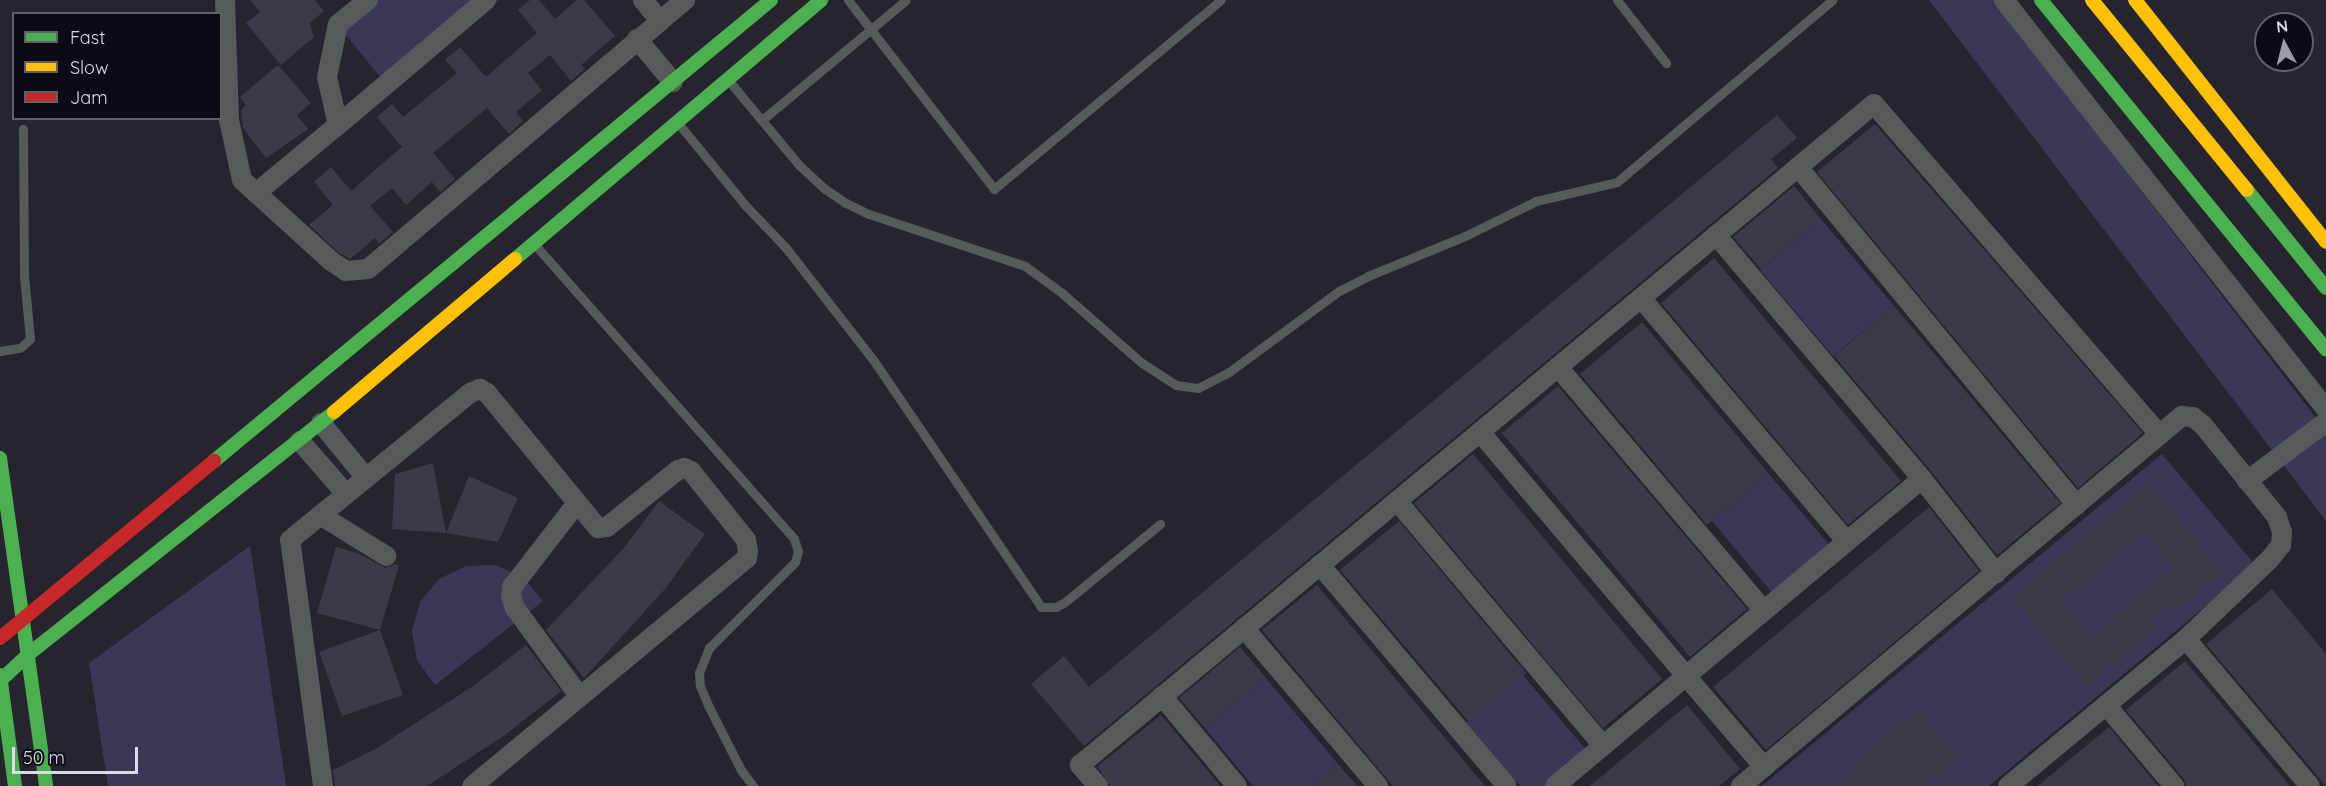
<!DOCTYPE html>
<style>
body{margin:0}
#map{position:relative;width:2326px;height:786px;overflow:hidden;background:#26252f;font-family:Quicksand,sans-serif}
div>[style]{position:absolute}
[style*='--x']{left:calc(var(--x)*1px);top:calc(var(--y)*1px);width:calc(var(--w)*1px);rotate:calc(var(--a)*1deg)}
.green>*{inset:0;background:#3b3857}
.building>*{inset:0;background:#3c3a48}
.lane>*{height:9px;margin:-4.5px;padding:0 4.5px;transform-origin:4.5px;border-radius:4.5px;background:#565a5a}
.street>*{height:20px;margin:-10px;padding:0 10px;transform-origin:10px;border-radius:10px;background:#565a5a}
.fast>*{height:14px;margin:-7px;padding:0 7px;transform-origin:7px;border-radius:7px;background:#4caf50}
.slow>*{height:14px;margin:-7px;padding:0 7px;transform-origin:7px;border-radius:7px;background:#ffc107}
.jam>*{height:14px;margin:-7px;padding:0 7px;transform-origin:7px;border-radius:7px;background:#c62828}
span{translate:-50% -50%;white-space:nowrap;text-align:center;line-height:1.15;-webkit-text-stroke:5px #0c0b14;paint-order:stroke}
.legend{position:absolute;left:12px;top:12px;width:210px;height:108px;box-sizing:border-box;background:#0c0b14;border:2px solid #5f5e69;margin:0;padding:8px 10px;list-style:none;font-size:18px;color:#dbdbe9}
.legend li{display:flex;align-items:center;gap:12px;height:30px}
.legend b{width:30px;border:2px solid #5f5e69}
.north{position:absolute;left:2254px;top:12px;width:60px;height:60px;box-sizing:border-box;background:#0c0b14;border:2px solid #5f5e69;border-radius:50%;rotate:353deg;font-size:16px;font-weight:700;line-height:24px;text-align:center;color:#dbdbe9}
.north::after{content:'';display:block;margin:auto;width:21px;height:27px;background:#9c9ba8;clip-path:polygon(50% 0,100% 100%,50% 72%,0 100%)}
.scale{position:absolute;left:12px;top:747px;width:126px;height:27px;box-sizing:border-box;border:3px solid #dbdbe9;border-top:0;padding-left:8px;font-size:18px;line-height:21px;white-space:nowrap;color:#dbdbe9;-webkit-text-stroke:4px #0c0b14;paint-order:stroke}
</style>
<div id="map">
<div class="green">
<div style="clip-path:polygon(376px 0,499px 0,390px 89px,341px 29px)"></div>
<div style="clip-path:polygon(1929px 0,1994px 0,2326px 431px,2326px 521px)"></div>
<div style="clip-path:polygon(1821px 219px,1894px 306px,1833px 356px,1760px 270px)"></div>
<div style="clip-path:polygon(2162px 454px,2255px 565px,1989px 786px,1762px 786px)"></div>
<div style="clip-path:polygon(1769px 474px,1831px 547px,1774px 595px,1712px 521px)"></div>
<div style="clip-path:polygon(250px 546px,286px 786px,108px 786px,89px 663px)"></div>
<div style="clip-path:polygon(496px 565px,524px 578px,543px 601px,435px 685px,417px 660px,412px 631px,420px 602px,439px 579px,466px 566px)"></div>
<div style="clip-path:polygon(1523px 675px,1587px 751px,1546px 786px,1520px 786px,1466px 722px)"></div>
<div style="clip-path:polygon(1266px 678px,1338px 764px,1312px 786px,1253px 786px,1205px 728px)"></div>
</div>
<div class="building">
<div style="clip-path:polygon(250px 0,315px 0,324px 11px,310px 23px,314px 37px,281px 65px,246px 23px,260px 12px)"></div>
<div style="clip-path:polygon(530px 0,539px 0,555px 19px,577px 0,584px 0,615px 36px,581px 65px,585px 69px,571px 81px,550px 55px,528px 73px,542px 90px,516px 112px,523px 121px,509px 134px,487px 108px,433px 153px,455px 179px,440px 192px,432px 182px,406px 205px,392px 188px,370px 206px,393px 232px,379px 244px,375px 238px,350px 259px,338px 252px,309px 225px,333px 205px,314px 182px,331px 167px,351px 191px,376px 169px,402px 147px,377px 117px,392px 104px,403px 117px,457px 73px,445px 60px,460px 47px,486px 77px,537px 33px,518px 10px)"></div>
<div style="clip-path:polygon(278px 65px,311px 103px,297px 115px,308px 129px,266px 158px,243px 128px,241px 110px,246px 105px,240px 97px)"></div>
<div style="clip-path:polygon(1777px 115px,1797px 138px,1771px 159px,1778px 168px,1084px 746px,1031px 684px,1064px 656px,1089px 687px)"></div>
<div style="clip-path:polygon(1875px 124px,2143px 433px,2078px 488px,1817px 172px)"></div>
<div style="clip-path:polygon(1794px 186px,1821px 219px,1761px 269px,1733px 237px)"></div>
<div style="clip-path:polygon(1714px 258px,1901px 481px,1848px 525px,1661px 303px)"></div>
<div style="clip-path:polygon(1894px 306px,2060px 503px,1997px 555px,1931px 471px,1834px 356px)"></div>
<div style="clip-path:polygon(1642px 322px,1769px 474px,1707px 525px,1580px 374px)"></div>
<div style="clip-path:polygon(1558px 386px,1747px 609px,1690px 657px,1502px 433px)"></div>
<div style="clip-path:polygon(1473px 454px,1662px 679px,1603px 728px,1414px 503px)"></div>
<div style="clip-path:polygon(433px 463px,446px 533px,392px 529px,395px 474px)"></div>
<div style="clip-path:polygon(469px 476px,518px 498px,498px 542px,446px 533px)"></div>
<div style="clip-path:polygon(evenodd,2149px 483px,2223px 572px,2175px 611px,2170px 604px,2151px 620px,2157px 627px,2086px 686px,2012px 597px,2149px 483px,2144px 533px,2173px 568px,2091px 636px,2061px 602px,2144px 533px)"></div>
<div style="clip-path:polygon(659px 501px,705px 534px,665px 589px,584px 678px,546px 630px,623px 549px)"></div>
<div style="clip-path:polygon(1929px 507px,1979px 571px,1766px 750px,1713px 687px)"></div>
<div style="clip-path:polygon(1399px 521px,1526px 673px,1468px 721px,1340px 570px)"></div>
<div style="clip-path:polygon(336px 547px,360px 554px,385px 568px,395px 564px,399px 565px,380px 630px,317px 613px)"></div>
<div style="clip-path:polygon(1317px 585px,1384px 665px,1485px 786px,1393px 786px,1283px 655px,1262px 630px)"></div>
<div style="clip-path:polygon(2272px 589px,2326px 654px,2326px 786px,2206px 644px)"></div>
<div style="clip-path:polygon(380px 630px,403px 695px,342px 716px,319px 652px)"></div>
<div style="clip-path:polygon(526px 645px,561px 691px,505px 735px,427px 786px,335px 786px,333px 770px,377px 748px,473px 686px)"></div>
<div style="clip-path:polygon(1240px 647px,1266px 678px,1205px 728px,1179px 698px)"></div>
<div style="clip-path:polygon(2185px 661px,2232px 716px,2290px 786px,2186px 786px,2183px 778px,2126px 710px)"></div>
<div style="clip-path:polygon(1687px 705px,1740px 769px,1719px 786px,1590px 786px)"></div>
<div style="clip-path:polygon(1918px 708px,1960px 757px,1925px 786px,1832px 786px,1855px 767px,1852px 763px)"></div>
<div style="clip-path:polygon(1161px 715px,1207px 770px,1220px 786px,1110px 786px,1098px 767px,1099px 765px)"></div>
<div style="clip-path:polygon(2109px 727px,2158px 786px,2038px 786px,2052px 774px)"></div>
<div style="clip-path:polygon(1338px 764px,1357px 786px,1312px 786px)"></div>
</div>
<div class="lane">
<div style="--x:848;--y:0;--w:239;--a:52.3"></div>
<div style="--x:994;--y:189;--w:295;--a:-39.8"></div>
<div style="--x:1617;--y:0;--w:80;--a:52.1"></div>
<div style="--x:729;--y:81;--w:109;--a:50.2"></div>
<div style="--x:799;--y:165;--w:35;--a:43"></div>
<div style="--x:825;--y:189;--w:25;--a:34"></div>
<div style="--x:846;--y:203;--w:25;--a:26"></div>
<div style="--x:869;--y:214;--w:164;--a:18.4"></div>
<div style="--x:1025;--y:266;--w:46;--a:36.1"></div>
<div style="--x:1062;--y:293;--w:106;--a:41.2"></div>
<div style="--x:1142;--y:363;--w:40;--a:32.9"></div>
<div style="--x:1176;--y:385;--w:22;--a:8"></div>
<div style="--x:1198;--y:388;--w:35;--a:-27"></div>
<div style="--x:1229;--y:372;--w:137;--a:-36.4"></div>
<div style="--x:1339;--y:291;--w:33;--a:-27"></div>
<div style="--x:1368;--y:276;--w:105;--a:-22.4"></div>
<div style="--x:1465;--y:236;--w:79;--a:-26.2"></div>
<div style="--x:1536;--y:201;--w:83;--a:-13.2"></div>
<div style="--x:1617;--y:182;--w:282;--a:-40.2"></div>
<div style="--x:762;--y:120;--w:187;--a:-39.8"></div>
<div style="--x:678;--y:123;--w:106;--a:50.7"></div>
<div style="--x:745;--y:205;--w:59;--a:46.4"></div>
<div style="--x:786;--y:248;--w:143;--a:52.1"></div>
<div style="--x:874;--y:361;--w:297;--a:55.8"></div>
<div style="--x:1041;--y:607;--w:15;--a:0"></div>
<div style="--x:1056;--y:607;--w:10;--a:-29"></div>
<div style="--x:1065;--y:602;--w:123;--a:-39.4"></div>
<div style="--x:536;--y:246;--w:390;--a:48.6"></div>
<div style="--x:794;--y:539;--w:13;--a:72"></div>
<div style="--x:798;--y:551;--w:11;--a:105"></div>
<div style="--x:795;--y:562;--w:122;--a:135"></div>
<div style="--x:709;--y:648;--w:27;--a:112"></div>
<div style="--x:699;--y:673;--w:13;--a:86"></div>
<div style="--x:700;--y:686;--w:23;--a:67"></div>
<div style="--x:709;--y:707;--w:71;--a:63.1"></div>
<div style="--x:741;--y:770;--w:20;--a:53"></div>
<div style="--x:0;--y:351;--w:20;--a:-9"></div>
<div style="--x:20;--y:348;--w:13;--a:-42"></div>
<div style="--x:30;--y:339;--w:64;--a:-95.4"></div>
<div style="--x:24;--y:275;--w:146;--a:-90.4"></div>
</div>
<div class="street">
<div style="--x:225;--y:0;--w:120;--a:88.1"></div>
<div style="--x:229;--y:120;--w:61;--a:77.8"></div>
<div style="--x:242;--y:180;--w:120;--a:42.3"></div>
<div style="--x:331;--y:261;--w:18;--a:34"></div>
<div style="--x:346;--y:271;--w:22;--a:-5"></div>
<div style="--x:368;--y:269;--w:383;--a:-40.3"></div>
<div style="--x:660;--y:21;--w:27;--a:-129"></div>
<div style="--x:368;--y:0;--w:38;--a:141"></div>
<div style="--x:338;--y:24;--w:54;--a:101.7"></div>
<div style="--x:327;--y:77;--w:49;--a:77.1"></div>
<div style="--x:338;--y:125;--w:194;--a:-40.2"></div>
<div style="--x:2004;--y:0;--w:521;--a:51.79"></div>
<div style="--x:660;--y:21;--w:33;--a:-40"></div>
<div style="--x:637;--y:39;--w:56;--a:50.1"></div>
<div style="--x:1798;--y:167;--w:438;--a:50.5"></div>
<div style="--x:256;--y:193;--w:107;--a:-39.7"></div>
<div style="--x:1716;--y:235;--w:319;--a:49.8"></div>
<div style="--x:1641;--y:298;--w:319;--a:49.8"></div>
<div style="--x:1558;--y:367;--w:319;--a:49.8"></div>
<div style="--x:321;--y:423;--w:71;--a:50.7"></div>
<div style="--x:1480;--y:432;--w:319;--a:49.8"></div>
<div style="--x:1686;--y:676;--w:307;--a:-39.9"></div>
<div style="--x:1922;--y:479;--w:120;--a:51.8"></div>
<div style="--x:300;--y:441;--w:70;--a:49"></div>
<div style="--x:2247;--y:481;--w:99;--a:-36.8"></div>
<div style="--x:1397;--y:501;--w:320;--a:49.9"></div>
<div style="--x:577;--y:503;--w:106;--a:127.7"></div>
<div style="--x:512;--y:587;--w:9;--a:96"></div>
<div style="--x:511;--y:596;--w:13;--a:72"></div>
<div style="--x:515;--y:608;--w:110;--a:53.9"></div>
<div style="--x:320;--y:515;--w:78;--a:31.8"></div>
<div style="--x:1320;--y:565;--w:289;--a:49.8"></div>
<div style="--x:1244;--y:628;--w:207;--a:49.7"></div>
<div style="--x:2186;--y:639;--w:192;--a:49.9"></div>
<div style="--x:1162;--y:696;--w:117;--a:50.2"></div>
<div style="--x:2106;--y:705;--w:106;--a:50"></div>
<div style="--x:323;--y:786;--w:248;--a:-97.6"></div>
<div style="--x:290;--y:540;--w:232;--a:-39.2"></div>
<div style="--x:470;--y:393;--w:11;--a:-22"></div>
<div style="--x:480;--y:389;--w:8;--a:30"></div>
<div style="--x:487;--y:393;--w:175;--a:50.6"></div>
<div style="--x:598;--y:528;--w:9;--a:-6"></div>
<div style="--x:607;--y:527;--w:91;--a:-38.8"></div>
<div style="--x:678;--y:470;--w:6;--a:-18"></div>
<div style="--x:684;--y:468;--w:8;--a:23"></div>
<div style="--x:691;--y:471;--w:88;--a:51.4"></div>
<div style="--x:746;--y:540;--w:11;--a:80"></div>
<div style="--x:748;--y:551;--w:7;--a:98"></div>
<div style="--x:747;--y:558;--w:357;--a:140.3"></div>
<div style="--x:1098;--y:786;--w:28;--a:-131"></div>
<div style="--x:1080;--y:765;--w:1033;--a:-39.78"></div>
<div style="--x:1874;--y:104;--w:437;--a:49.2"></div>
<div style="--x:1555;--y:786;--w:171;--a:-40"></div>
<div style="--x:1686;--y:676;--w:120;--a:49.4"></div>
<div style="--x:1741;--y:786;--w:576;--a:-40"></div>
<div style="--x:2182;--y:416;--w:11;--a:5"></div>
<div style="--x:2193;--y:417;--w:13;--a:39"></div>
<div style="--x:2203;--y:425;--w:118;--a:51.2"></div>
<div style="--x:2277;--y:517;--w:16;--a:72"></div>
<div style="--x:2282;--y:532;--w:13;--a:94"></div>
<div style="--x:2281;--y:545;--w:18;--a:128"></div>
<div style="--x:2270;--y:559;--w:116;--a:136.4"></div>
<div style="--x:2186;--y:639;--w:231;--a:140.4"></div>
</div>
<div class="fast">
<div style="--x:2041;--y:0;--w:451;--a:50.8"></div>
<div style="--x:2247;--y:190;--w:126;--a:51.1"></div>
<div style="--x:515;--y:259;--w:401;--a:-40.2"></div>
<div style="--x:0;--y:458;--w:331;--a:82"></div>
<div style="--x:214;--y:461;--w:723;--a:-39.61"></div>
<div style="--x:0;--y:675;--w:112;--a:82.3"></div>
<div style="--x:1;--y:680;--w:40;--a:-43"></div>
<div style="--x:30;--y:653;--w:388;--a:-38.4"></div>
</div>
<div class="slow">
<div style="--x:2092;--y:0;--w:245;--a:50.8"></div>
<div style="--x:2135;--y:0;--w:308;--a:51.7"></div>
<div style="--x:334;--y:412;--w:237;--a:-40.2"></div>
</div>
<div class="jam">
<div style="--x:0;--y:638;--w:278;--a:-39.6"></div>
</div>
<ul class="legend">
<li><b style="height:8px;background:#4caf50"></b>Fast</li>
<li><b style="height:8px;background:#ffc107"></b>Slow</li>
<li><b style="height:8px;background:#c62828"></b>Jam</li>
</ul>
<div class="north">N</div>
<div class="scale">50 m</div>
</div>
